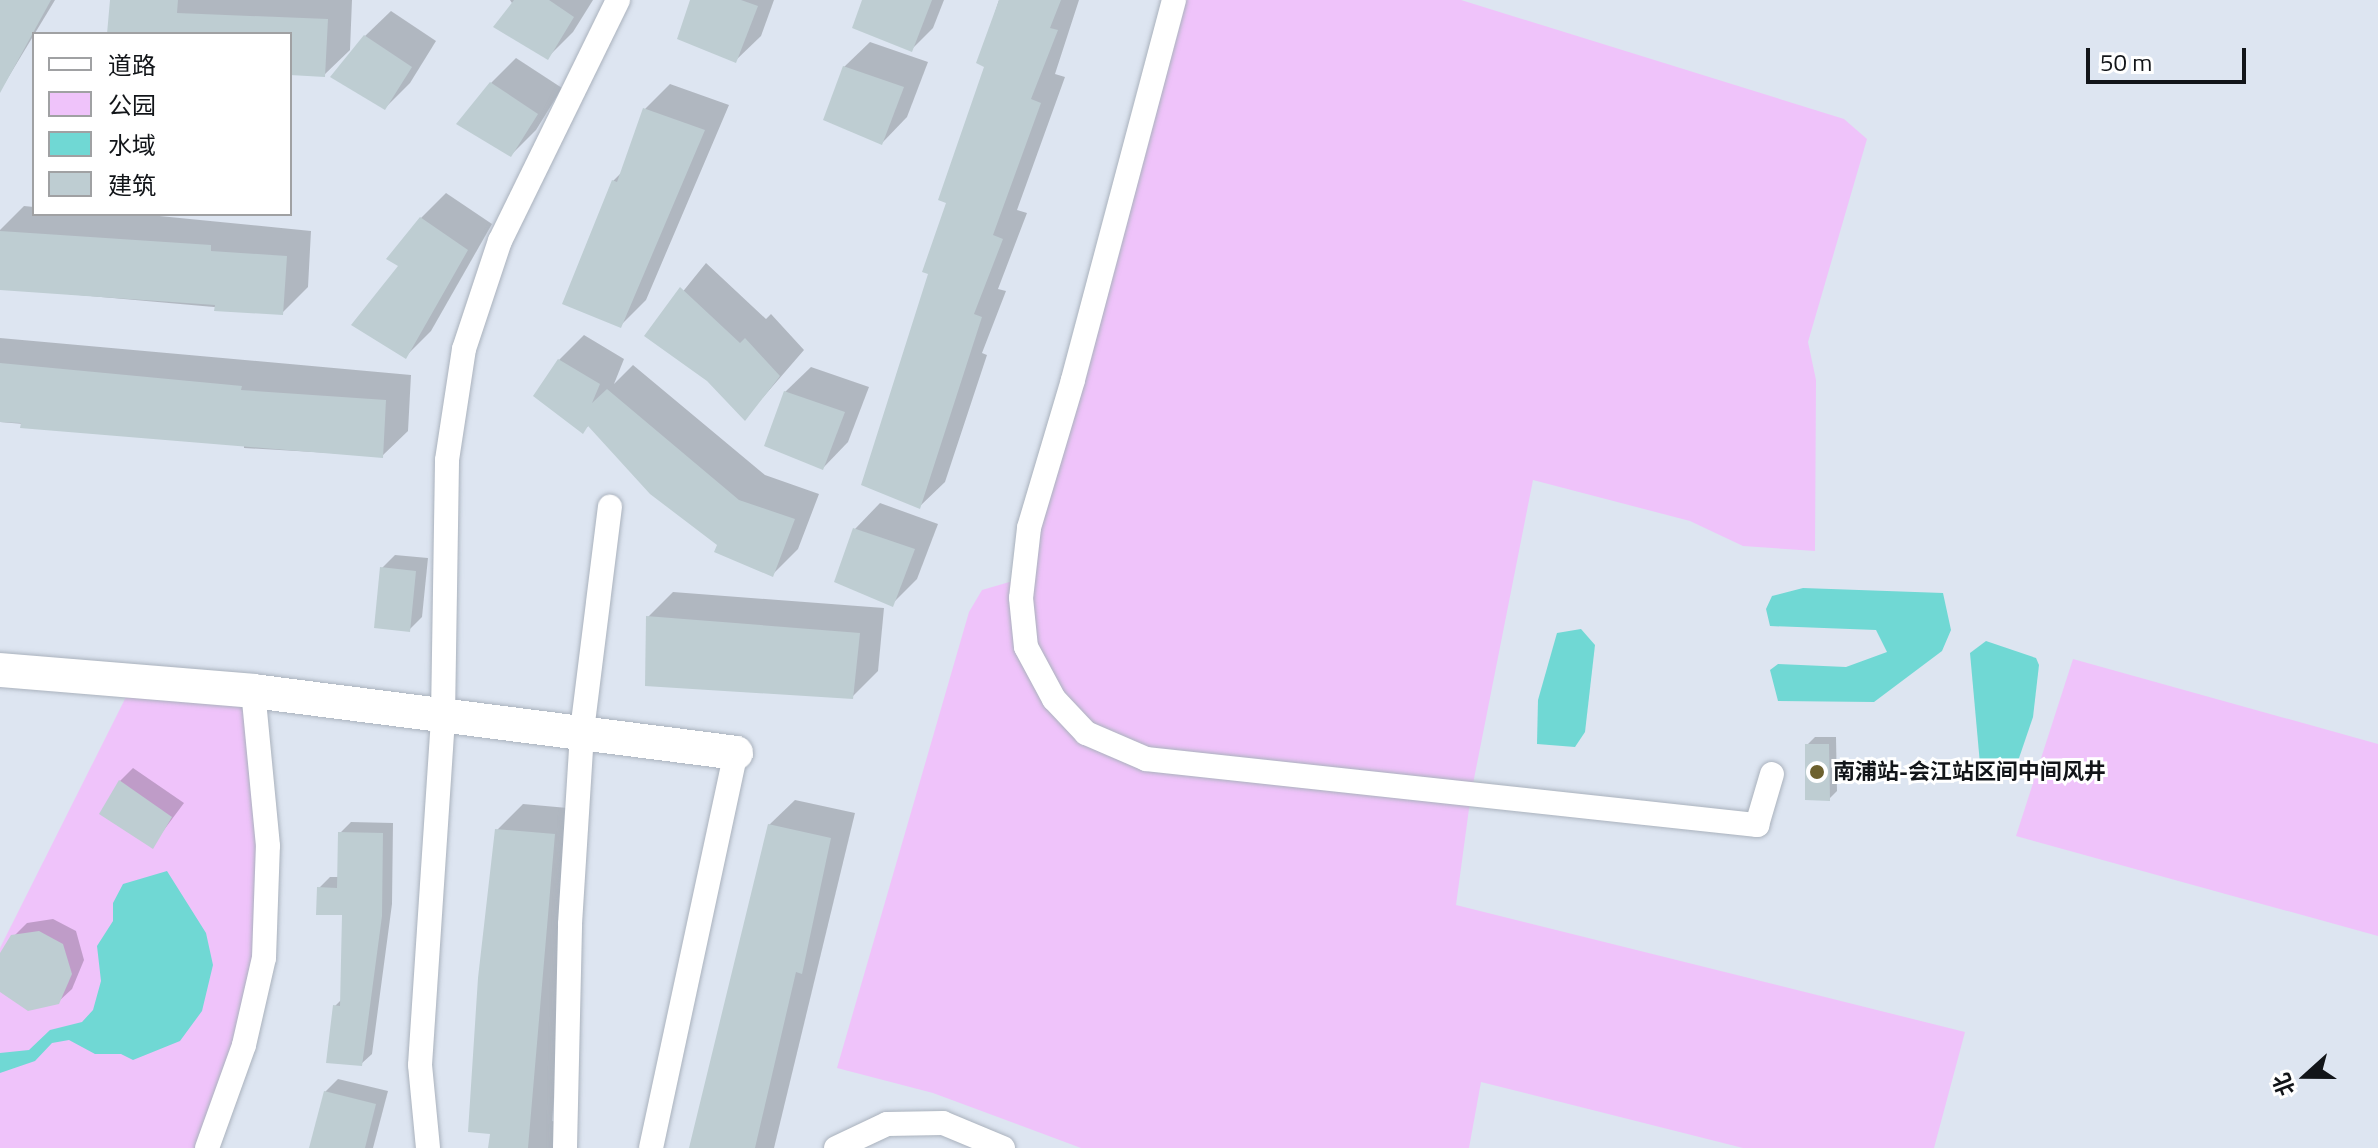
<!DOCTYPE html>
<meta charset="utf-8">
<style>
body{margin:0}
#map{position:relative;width:2378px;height:1148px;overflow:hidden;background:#dde5f1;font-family:"Titillium Web","Noto Sans SC",sans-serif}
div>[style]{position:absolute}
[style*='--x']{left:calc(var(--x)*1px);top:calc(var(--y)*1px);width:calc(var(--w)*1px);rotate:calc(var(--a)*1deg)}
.green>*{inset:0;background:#efc3fa}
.water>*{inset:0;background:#70d8d4}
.shadow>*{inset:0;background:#0003}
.building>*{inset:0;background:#becdd2}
.roads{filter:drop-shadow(0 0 2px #aab2bd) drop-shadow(0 0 2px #aab2bd)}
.street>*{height:24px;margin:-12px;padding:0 12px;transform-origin:12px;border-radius:12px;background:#fff}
.secondary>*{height:34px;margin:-17px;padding:0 17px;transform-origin:17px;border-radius:17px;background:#fff}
.dots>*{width:22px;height:22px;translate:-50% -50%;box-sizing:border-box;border:4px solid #fff;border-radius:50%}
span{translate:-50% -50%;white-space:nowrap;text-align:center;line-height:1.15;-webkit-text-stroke:6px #fff;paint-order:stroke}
.poi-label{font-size:22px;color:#121519;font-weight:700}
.left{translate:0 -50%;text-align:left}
.legend{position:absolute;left:32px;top:32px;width:260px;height:184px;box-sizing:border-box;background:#fff;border:2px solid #a0a1a3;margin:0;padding:10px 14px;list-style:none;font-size:24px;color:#121519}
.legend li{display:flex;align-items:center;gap:16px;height:40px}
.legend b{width:40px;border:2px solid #a0a1a3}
.north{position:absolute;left:2266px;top:1036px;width:80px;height:80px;-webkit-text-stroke:6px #fff;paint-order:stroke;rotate:249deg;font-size:22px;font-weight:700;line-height:32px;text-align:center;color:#121519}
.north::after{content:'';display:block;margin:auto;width:28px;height:36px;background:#121519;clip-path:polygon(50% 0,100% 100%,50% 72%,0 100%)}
.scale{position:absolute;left:2086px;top:48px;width:160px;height:36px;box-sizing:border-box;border:4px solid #121519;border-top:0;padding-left:10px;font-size:24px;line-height:28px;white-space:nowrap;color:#121519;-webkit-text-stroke:6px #fff;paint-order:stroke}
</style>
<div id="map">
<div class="green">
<div style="clip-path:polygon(1172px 0,1461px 0,1844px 119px,1867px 139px,1808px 342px,1816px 380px,1815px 551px,1743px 546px,1690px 521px,1533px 480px,1471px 794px,1456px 905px,1965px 1032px,1934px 1148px,1743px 1148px,1481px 1082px,1469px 1148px,1081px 1148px,933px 1093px,837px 1068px,969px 612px,982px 590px,1023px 578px)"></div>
<div style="clip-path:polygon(2073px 659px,2378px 744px,2378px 936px,2016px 836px)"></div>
<div style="clip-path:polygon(134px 681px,253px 691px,264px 958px,207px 1148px,0 1148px,0 948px)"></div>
</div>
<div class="water">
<div style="clip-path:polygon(1803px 588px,1943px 593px,1951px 630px,1942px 651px,1874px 702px,1778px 701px,1770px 670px,1778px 664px,1846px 667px,1887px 652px,1876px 630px,1770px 626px,1766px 609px,1772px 596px)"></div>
<div style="clip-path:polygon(1581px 629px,1595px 645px,1585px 732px,1575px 747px,1537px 744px,1538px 700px,1557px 633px)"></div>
<div style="clip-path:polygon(1986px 641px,2036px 658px,2039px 665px,2033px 717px,2018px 761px,2004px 767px,1980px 764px,1970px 653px)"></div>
<div style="clip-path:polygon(167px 871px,206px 933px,213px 965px,202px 1011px,180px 1041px,133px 1060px,121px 1054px,95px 1054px,69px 1040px,52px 1043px,35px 1061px,0 1073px,0 1053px,29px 1050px,50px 1030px,82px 1022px,93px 1010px,101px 981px,97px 946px,113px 921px,113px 903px,123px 884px)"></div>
</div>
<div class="shadow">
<div style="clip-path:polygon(0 0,55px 0,0 91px)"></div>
<div style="clip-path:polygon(112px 0,352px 0,350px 50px,324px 75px,290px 73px,290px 34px,109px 34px)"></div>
<div style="clip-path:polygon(510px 0,593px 0,573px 32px,547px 58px)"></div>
<div style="clip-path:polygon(693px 0,774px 0,761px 36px,735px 61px)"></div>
<div style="clip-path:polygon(863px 0,944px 0,933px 28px,911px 50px)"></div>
<div style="clip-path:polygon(999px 0,1079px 0,1055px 74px,1065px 77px,1017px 210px,1027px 213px,998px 289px,1006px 291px,982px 353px,987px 355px,945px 482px,919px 507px,930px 273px,987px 65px,979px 62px)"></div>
<div style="clip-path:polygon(391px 11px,436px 41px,410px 83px,385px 108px,365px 36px)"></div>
<div style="clip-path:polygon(870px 42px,928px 62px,907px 117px,882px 143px,844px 67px)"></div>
<div style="clip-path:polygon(516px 58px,562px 88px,536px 130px,511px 155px,491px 83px)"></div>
<div style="clip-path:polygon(670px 84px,729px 105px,646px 300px,620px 326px,613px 181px,623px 171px,645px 109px)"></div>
<div style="clip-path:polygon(446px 193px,492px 224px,431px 331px,405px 357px,401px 266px,421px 218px)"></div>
<div style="clip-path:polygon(24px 206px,34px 207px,34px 214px,139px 214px,311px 231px,308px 287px,282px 313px,0 288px,0 230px)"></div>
<div style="clip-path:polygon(706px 263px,766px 319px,771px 314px,804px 350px,745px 418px,708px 380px,647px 336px)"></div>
<div style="clip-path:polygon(584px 335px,624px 359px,614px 384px,633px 365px,765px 475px,819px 494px,798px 549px,773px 574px,719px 544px,589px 425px,582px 432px,559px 360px)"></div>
<div style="clip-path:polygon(0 338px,411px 375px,408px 431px,382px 456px,244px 448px,244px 443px,0 422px)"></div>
<div style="clip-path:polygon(811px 367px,869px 387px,848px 442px,823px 468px,785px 392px)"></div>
<div style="clip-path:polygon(880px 503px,938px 524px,917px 579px,892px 604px,855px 529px)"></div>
<div style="clip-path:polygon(395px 555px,428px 558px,422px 617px,409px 630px,382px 568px)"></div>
<div style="clip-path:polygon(673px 592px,884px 608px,878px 671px,852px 697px,648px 617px)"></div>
<div style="clip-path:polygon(1815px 737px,1836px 737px,1837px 791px,1829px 799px,1807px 745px)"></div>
<div style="clip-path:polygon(133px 768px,184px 803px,152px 846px,120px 781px)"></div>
<div style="clip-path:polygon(795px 800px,855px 813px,774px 1148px,691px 1148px,769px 825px)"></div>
<div style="clip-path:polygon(523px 804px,579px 809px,552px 1121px,572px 1123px,570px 1148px,490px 1148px,497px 830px)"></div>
<div style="clip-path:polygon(351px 822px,393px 823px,392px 904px,372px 1054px,361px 1064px,335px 1006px,342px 999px,344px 913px,319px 888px,330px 877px,339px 877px,340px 833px)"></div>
<div style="clip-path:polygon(53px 919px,76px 931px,84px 960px,72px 989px,58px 1002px,0 985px,0 956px,13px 937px,27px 923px)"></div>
<div style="clip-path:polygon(338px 1079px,388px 1091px,373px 1148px,311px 1148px,325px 1092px)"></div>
</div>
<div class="building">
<div style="clip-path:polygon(0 0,51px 0,0 93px)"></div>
<div style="clip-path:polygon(110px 0,178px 0,177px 13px,328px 19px,325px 77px,290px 75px,290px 34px,107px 34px)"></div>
<div style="clip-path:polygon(514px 0,549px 0,574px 17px,548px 60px,493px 27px)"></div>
<div style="clip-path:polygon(690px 0,741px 0,758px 6px,736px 63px,677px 39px)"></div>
<div style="clip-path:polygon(862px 0,932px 0,912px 52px,852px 28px)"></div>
<div style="clip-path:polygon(999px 0,1061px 0,1050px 28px,1058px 30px,1031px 99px,1041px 103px,993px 235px,1003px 239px,974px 314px,982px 317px,920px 509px,861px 485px,928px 274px,922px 272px,946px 203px,938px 200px,984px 67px,976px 63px)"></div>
<div style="clip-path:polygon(364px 35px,412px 67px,385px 110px,330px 77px)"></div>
<div style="clip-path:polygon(843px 66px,904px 87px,882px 145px,823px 120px)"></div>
<div style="clip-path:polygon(490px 82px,538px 114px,511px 157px,456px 124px)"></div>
<div style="clip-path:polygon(643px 108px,705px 130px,621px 328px,562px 304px,612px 180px,617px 182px)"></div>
<div style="clip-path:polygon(420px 217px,468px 250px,406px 359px,351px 325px,398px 266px,386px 259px)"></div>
<div style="clip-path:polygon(0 231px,211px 245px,211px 251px,287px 256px,283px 315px,214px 311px,215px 305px,0 290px)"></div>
<div style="clip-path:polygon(680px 287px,740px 343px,745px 338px,780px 376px,745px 421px,707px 381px,644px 336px)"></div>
<div style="clip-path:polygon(558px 359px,600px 384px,592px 403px,607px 389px,739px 500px,795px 519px,773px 577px,714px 552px,717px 545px,650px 494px,588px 426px,583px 434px,533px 396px)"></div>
<div style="clip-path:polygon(0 363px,242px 386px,241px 390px,386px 400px,383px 458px,20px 428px,21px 423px,0 422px)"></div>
<div style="clip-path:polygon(784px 391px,845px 412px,823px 470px,764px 446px)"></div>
<div style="clip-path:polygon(853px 528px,915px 549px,893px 607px,834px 582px)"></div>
<div style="clip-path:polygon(380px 567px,416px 571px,410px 632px,374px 628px)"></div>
<div style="clip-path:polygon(646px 616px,860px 633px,853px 699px,645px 686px)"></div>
<div style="clip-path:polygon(1805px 744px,1829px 744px,1830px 801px,1805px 800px)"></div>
<div style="clip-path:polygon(119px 780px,172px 817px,153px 849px,99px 814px)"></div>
<div style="clip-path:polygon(768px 824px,831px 838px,802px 974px,796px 972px,755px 1148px,689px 1148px)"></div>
<div style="clip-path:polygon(495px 829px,555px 834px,528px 1148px,488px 1148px,490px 1134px,468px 1132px,478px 978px)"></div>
<div style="clip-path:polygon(338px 832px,383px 833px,382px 916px,362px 1066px,326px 1063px,333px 1005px,340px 1006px,342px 915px,316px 915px,317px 887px,337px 888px)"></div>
<div style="clip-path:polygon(39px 931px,63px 944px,72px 974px,59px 1004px,28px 1011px,0 992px,0 953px,11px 935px)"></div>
<div style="clip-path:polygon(324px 1091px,376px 1104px,365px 1148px,309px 1148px)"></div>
</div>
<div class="roads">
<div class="street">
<div style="--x:1174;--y:0;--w:393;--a:104.9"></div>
<div style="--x:1073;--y:380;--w:154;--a:106.6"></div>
<div style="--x:1029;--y:528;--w:70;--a:96.5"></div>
<div style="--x:1021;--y:598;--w:49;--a:84.2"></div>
<div style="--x:1026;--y:647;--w:59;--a:61.7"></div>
<div style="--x:1054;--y:699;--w:47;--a:46.7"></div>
<div style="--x:1086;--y:733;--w:65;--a:23.4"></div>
<div style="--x:1146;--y:759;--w:615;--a:6.17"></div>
<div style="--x:1757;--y:825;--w:53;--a:-73.6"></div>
<div style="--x:207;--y:1148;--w:109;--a:-70.2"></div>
<div style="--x:244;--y:1045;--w:89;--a:-77.1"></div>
<div style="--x:264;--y:958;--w:112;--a:-88"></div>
<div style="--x:268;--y:846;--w:156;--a:-95.5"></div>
<div style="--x:428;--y:1148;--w:83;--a:-95.5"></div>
<div style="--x:420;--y:1065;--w:349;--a:-86.2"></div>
<div style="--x:443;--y:717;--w:257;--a:-89.1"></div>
<div style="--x:447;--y:460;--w:112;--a:-81.3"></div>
<div style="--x:464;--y:349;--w:114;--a:-71.6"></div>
<div style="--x:500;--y:241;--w:268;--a:-63.9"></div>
<div style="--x:565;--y:1148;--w:224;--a:-88.7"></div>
<div style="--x:570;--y:924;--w:193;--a:-86.4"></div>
<div style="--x:582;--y:731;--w:226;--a:-82.9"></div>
<div style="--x:651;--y:1148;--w:404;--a:-77.9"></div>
<div style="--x:836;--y:1148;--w:56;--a:-25.2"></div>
<div style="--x:887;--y:1124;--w:56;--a:-1"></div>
<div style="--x:943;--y:1123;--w:65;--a:22.6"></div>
</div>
<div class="secondary">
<div style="--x:0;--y:670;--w:254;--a:4.7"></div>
<div style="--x:253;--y:691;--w:487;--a:7.3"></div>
</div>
</div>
<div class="dots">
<div style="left:1817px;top:772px;background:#6d612e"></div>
</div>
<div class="poi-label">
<span class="left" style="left:1833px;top:772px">南浦站-会江站区间中间风井</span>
</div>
<ul class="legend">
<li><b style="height:10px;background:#fff"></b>道路</li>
<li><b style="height:22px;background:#efc3fa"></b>公园</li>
<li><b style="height:22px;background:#70d8d4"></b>水域</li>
<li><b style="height:22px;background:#becdd2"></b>建筑</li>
</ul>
<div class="north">北</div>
<div class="scale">50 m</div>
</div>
